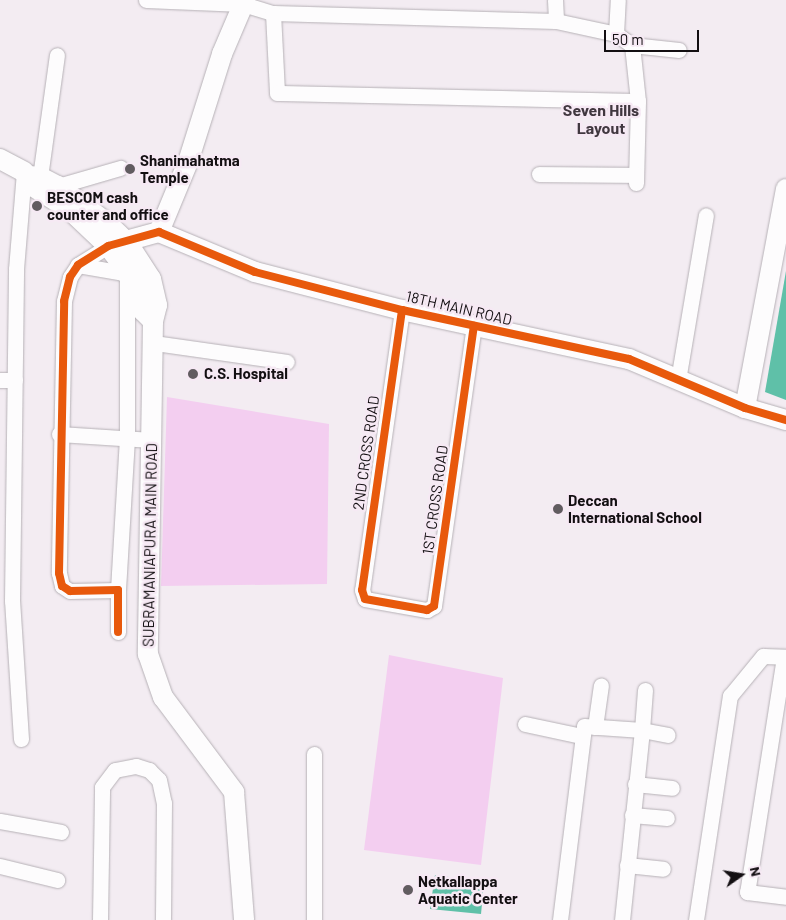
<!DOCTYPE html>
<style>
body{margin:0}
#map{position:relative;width:786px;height:920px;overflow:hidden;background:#f3ecf2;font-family:Barlow,sans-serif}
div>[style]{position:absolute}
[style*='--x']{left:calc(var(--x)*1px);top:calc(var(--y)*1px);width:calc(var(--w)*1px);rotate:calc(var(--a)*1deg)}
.green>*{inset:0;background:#f3cef0}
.water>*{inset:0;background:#5fc0a8}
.roads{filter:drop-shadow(0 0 1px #b6b1b6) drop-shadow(0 0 1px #b6b1b6)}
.street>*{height:15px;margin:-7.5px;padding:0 7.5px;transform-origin:7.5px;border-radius:7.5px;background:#fdfcfd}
.secondary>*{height:20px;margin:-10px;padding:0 10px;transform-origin:10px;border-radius:10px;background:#fdfcfd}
.cycleway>*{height:8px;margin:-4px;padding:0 4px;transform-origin:4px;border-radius:4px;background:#e8590c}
.dots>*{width:14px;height:14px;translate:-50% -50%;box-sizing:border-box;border:2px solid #f6e9f4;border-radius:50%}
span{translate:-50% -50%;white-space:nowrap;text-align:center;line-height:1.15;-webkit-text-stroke:5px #f6e9f4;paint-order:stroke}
.poi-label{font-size:15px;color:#130f12;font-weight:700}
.left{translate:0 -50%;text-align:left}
.street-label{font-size:15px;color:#130f12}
.neighbourhood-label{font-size:16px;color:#40373f;font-weight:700}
.north{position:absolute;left:716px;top:850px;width:50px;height:50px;-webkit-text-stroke:4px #f6e9f4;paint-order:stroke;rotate:77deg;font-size:14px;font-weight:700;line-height:20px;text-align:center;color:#130f12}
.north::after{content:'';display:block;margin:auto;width:18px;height:22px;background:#130f12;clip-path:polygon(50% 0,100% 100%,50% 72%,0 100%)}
.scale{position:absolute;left:604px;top:30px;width:95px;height:22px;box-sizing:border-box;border:2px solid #130f12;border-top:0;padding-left:6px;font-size:15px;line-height:18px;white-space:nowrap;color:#130f12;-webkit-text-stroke:4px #f6e9f4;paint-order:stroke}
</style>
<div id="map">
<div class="green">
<div style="clip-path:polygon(167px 397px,329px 424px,327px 584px,161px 586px)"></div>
<div style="clip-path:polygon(389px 655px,503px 678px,481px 865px,364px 850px)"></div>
</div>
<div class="water">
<div style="clip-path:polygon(786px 271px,786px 400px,765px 392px)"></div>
<div style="clip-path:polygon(435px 875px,484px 882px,481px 914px,430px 909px)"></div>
</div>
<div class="roads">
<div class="street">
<div style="--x:146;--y:0;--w:97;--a:2.4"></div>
<div style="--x:243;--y:4;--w:31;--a:17"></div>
<div style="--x:273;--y:13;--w:283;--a:1.6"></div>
<div style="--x:556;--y:21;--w:61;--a:12.2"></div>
<div style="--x:616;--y:34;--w:19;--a:35"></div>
<div style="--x:632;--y:45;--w:56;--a:83.9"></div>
<div style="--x:638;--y:101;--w:82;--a:91.4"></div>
<div style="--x:555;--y:0;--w:21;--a:87"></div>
<div style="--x:273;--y:13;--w:80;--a:87.1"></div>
<div style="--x:277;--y:93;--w:361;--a:1.3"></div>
<div style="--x:616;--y:34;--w:34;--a:-87"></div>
<div style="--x:632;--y:45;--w:47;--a:6.1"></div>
<div style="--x:539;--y:174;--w:97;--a:0.6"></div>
<div style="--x:40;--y:177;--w:123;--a:-82.1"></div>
<div style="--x:58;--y:186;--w:65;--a:-16.2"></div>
<div style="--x:108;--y:246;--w:36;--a:148"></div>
<div style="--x:78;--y:265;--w:14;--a:124"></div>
<div style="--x:70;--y:277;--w:25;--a:104"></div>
<div style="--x:64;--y:301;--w:272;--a:91.1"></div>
<div style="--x:59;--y:573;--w:13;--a:77"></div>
<div style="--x:62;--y:586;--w:9;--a:32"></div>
<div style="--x:70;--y:591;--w:48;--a:-1.2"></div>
<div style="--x:118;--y:590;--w:42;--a:90"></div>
<div style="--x:78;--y:265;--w:47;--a:9.9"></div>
<div style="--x:124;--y:273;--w:7;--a:63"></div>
<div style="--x:127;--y:279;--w:159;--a:90"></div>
<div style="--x:127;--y:438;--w:152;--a:93.4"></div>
<div style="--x:402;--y:310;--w:283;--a:98.1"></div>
<div style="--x:362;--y:590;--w:9;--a:72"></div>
<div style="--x:365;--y:599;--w:63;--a:10.1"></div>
<div style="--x:427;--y:610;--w:8;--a:-30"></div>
<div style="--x:434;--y:606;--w:283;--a:-81.9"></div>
<div style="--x:154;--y:343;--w:134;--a:8.1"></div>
<div style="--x:0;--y:380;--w:15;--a:0"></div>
<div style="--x:678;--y:380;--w:167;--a:-80.4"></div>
<div style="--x:59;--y:434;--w:93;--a:3.7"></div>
<div style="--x:784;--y:657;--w:238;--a:98.9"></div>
<div style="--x:747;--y:892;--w:39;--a:7"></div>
<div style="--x:645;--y:690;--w:40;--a:94.3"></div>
<div style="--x:642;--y:730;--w:26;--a:11"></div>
<div style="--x:525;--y:724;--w:57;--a:12.1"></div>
<div style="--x:595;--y:727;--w:42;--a:-81.9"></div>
<div style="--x:21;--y:739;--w:138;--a:-93.7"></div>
<div style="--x:12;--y:601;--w:332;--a:-89.3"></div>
<div style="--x:16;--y:269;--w:97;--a:-85.3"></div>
<div style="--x:314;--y:754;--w:166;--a:90"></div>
<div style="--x:635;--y:784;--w:37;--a:6"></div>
<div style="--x:632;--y:815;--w:35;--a:5"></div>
<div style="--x:0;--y:821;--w:62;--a:10.2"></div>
<div style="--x:627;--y:865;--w:36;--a:6"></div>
<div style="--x:0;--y:866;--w:59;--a:13.8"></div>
<div style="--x:100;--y:920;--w:133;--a:-89.1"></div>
<div style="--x:102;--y:787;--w:21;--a:-53"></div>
<div style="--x:115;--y:770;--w:21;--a:-11"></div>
<div style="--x:136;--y:766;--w:14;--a:17"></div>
<div style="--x:149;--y:770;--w:14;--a:45"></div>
<div style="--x:159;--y:780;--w:24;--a:78"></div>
<div style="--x:164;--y:803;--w:117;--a:90.5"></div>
<div style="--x:560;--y:920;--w:195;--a:-82.9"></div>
<div style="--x:584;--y:726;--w:58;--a:3.9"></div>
<div style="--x:642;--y:730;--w:191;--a:96"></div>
<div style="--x:696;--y:920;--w:227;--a:-81.4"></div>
<div style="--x:730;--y:696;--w:52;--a:-50.5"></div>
<div style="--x:763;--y:656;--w:23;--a:2"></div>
</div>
<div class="secondary">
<div style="--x:0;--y:159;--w:27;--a:28"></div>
<div style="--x:24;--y:172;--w:18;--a:56"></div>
<div style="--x:34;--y:187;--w:43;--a:32.6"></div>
<div style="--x:70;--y:210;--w:52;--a:43.5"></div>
<div style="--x:108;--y:246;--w:35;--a:53"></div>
<div style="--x:129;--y:274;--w:40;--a:69"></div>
<div style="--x:143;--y:311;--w:14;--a:45"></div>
<div style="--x:29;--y:176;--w:11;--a:5"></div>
<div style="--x:40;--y:177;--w:20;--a:27"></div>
<div style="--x:58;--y:186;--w:61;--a:37.1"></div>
<div style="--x:107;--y:223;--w:28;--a:44"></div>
<div style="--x:127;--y:242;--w:44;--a:57"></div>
<div style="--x:151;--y:279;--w:27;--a:77"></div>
<div style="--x:157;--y:305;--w:16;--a:104"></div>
<div style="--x:153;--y:321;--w:333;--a:90.9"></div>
<div style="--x:148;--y:654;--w:46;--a:70.8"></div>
<div style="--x:163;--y:697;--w:119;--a:53.2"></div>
<div style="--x:234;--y:792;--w:128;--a:85.5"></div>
<div style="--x:159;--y:232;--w:76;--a:-67.5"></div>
<div style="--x:188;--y:162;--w:113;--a:-72.5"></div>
<div style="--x:222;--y:54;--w:59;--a:-66.9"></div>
<div style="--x:108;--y:246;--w:53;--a:-15.4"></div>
<div style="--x:159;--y:232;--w:104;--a:22.6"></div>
<div style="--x:255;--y:272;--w:152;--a:14.5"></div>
<div style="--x:402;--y:310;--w:232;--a:12.2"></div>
<div style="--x:629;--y:359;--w:126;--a:22.9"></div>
<div style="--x:745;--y:408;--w:43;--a:16.3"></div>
<div style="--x:745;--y:408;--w:223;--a:-79.4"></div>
</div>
</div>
<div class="cycleway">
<div style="--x:402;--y:310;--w:283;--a:98.1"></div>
<div style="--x:362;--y:590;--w:9;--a:72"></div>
<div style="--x:365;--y:599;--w:63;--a:10.1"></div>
<div style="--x:427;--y:610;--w:8;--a:-30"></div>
<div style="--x:434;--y:606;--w:283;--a:-81.9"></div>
<div style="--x:118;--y:632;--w:42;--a:-90"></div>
<div style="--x:118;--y:590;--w:48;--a:178.8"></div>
<div style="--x:70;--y:591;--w:9;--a:-148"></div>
<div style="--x:62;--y:586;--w:13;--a:-103"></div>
<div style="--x:59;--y:573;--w:272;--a:-88.9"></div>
<div style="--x:64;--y:301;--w:25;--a:-76"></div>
<div style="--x:70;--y:277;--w:14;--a:-56"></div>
<div style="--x:78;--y:265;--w:36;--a:-32"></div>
<div style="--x:108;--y:246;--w:53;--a:-15.4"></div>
<div style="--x:159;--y:232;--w:104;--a:22.6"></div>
<div style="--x:255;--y:272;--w:152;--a:14.5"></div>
<div style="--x:402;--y:310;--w:232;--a:12.2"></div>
<div style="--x:629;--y:359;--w:126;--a:22.9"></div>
<div style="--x:745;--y:408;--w:43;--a:16.3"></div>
</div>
<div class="dots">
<div style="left:130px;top:169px;background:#615c60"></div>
<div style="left:37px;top:206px;background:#615c60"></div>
<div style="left:193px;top:374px;background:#615c60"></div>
<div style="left:558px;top:509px;background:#615c60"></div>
<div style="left:408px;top:890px;background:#615c60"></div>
</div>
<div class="poi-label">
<span class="left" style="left:140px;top:169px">Shanimahatma<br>Temple</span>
<span class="left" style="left:47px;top:206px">BESCOM cash<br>counter and office</span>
<span class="left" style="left:204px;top:374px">C.S. Hospital</span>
<span class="left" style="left:568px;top:509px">Deccan<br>International School</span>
<span class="left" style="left:418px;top:890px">Netkallappa<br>Aquatic Center</span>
</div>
<div class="street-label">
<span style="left:459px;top:308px;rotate:13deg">18TH MAIN ROAD</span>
<span style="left:366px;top:453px;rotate:-82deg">2ND CROSS ROAD</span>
<span style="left:435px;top:500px;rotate:-82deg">1ST CROSS ROAD</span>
<span style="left:150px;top:545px;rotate:-89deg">SUBRAMANIAPURA MAIN ROAD</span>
</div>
<div class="neighbourhood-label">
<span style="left:601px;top:119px">Seven Hills<br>Layout</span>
</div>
<div class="north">N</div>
<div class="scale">50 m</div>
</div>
